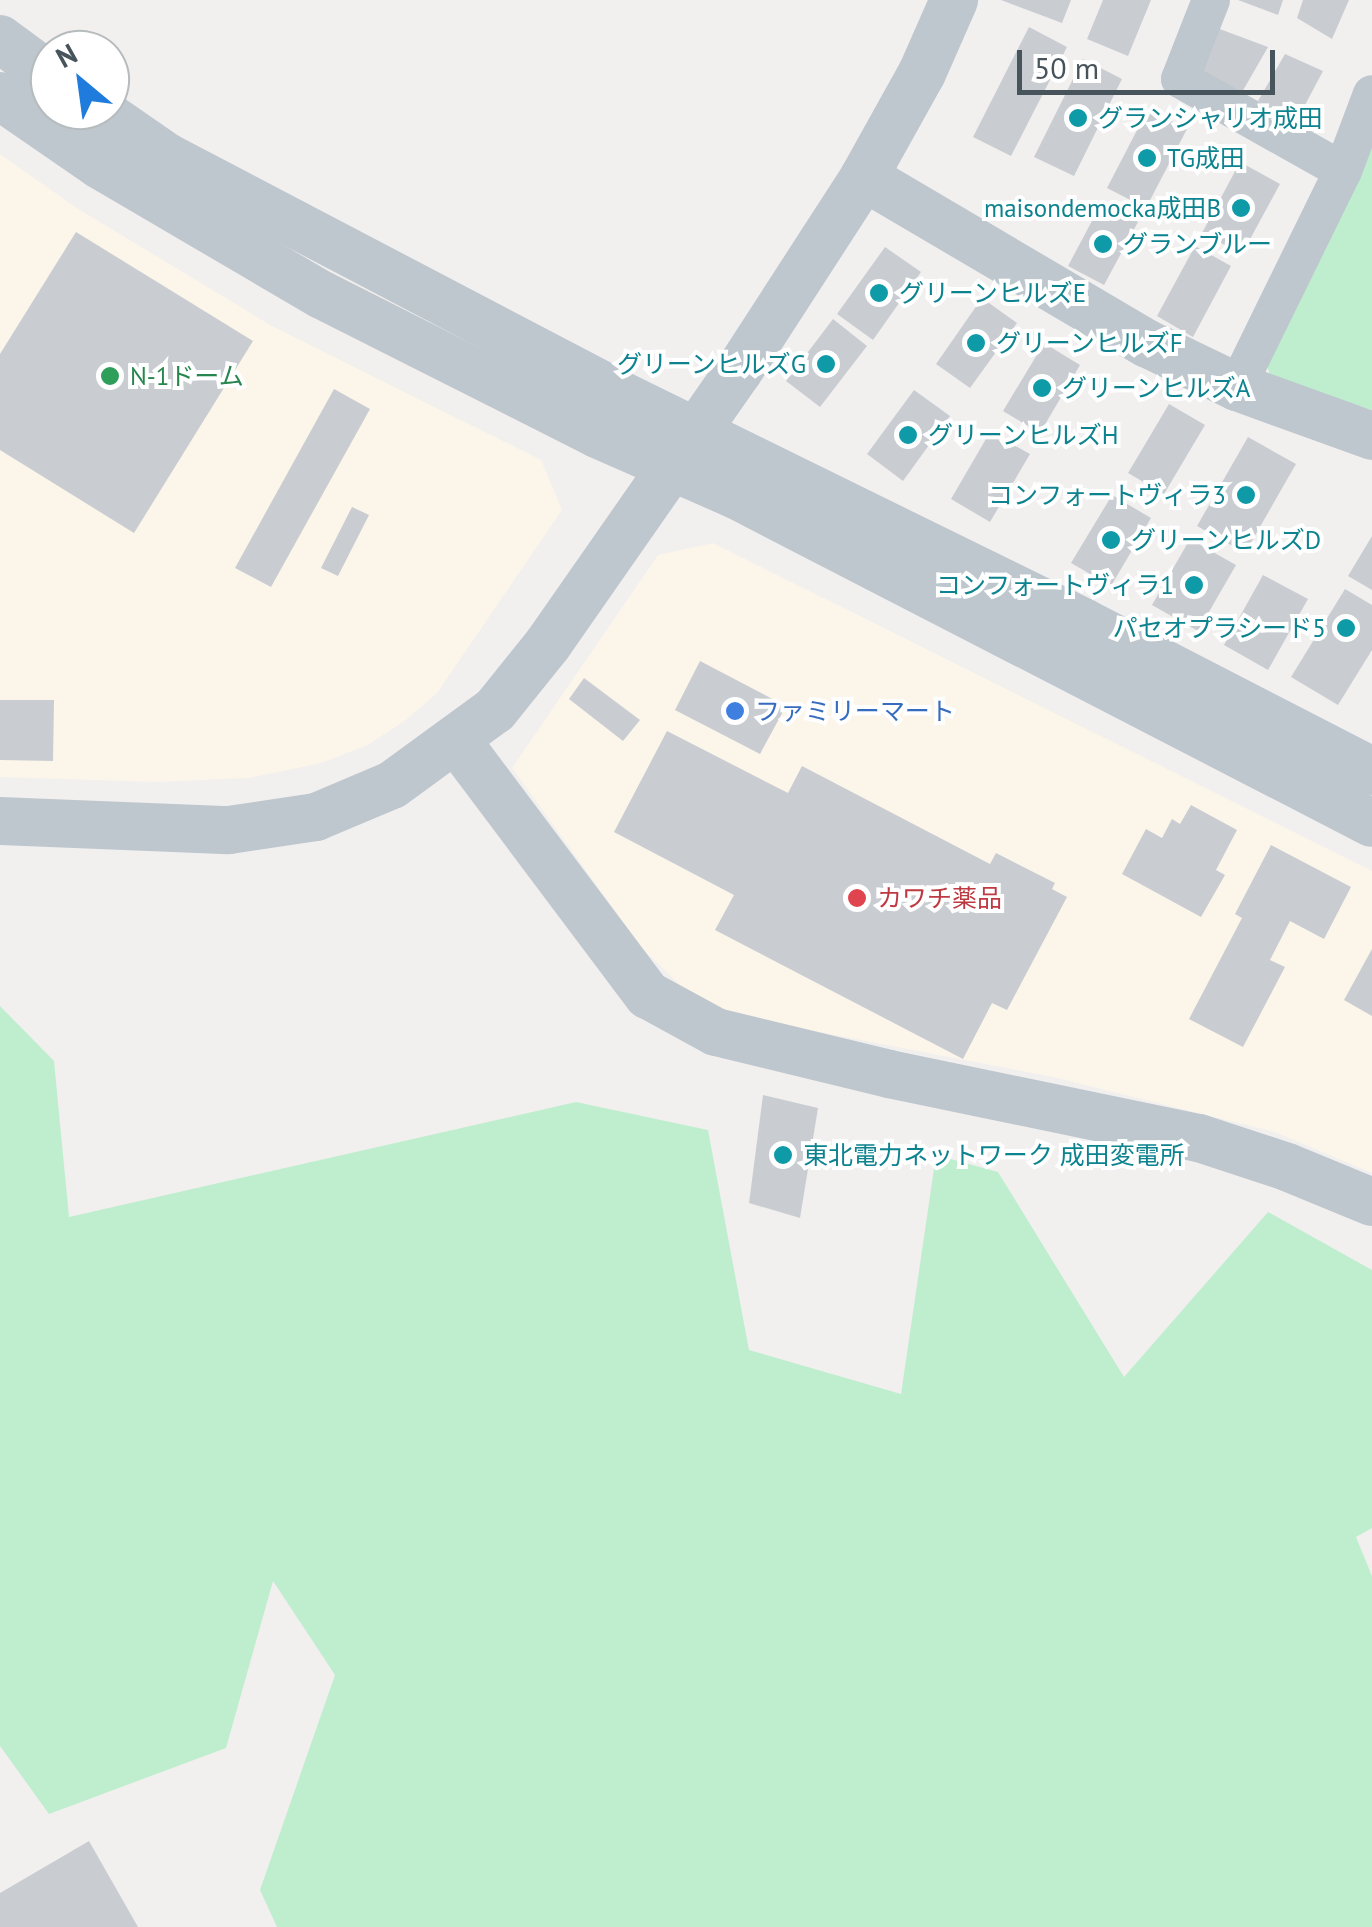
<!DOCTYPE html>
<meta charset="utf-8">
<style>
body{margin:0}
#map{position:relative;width:1372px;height:1927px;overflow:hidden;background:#f2efef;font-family:"PT Sans","Noto Sans JP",sans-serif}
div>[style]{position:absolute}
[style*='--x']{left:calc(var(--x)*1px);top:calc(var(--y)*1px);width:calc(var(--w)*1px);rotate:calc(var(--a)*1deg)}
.commercial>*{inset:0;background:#fbf5ea}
.green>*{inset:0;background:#bfeecf}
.building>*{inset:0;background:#c9cdd2}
.minor>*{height:38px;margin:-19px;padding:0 19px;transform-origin:19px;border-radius:19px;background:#bec7ce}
.tertiary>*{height:48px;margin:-24px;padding:0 24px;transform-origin:24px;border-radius:24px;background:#bec7ce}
.dots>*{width:28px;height:28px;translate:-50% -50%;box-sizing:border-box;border:5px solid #fff;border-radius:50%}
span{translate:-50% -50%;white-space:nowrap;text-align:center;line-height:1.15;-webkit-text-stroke:8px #fff;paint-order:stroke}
.culture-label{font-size:25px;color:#0d838f}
.left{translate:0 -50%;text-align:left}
.right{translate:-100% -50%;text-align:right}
.leisure-label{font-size:25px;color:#27864d}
.shop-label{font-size:25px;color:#366cbe}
.health-label{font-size:25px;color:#be3a42}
.north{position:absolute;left:30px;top:30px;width:100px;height:100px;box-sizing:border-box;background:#fff;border:2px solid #b6bbbe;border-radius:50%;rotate:331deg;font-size:28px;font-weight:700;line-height:40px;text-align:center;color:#48545c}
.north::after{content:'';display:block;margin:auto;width:35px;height:45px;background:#1f7cdc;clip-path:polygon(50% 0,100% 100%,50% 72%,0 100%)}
.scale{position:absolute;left:1017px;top:50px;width:258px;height:45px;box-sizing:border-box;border:5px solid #48545c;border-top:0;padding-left:12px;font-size:30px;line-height:35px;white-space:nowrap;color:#48545c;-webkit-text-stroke:8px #fff;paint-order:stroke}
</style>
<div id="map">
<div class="commercial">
<div style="clip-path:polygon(0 154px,75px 207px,272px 326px,541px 460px,562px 510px,437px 693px,406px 720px,368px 745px,321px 763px,249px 778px,157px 782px,0 777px)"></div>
<div style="clip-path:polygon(713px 543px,1372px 871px,1372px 1173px,1275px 1132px,1053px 1077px,725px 1014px,681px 986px,642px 948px,512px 768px,658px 555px)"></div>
</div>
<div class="green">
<div style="clip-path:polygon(1372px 134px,1372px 410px,1271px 378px,1265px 360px)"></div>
<div style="clip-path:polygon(0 1006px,54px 1061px,69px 1217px,576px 1102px,708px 1130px,749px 1350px,901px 1394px,936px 1155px,998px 1172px,1124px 1377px,1268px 1212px,1372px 1270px,1372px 1528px,1356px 1537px,1372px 1576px,1372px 1927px,277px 1927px,260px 1890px,335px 1675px,273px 1581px,226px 1748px,49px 1814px,0 1746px)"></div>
</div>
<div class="building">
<div style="clip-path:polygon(1001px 0,1071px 0,1062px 23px)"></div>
<div style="clip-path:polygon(1103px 0,1151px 0,1128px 56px,1087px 39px)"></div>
<div style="clip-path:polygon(1238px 0,1283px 0,1278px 15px)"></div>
<div style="clip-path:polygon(1303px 0,1349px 0,1332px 39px,1297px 18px)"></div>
<div style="clip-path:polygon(1029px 27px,1067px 47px,1011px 156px,973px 137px)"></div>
<div style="clip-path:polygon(1217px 28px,1268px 47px,1241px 94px,1198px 74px)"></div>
<div style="clip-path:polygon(1285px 54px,1323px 71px,1296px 122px,1258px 101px)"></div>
<div style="clip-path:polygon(1083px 59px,1122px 79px,1074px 176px,1034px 157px)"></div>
<div style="clip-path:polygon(1148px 109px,1187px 129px,1146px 208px,1107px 188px)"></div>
<div style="clip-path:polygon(1240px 162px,1280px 184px,1242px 254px,1202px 233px)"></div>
<div style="clip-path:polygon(1102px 202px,1138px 222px,1104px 285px,1068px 266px)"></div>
<div style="clip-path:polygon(76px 232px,253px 341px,134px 533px,0 450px,0 354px)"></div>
<div style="clip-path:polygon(1195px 246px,1231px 266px,1193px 337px,1157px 316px)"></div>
<div style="clip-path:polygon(885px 247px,921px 272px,873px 340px,837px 314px)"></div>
<div style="clip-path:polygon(982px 298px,1017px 323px,970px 388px,936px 364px)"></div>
<div style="clip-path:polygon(833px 319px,867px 346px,820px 407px,786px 381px)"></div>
<div style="clip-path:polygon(1044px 343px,1080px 365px,1040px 433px,1003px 411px)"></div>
<div style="clip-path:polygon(334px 389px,370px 409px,271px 587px,235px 568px)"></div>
<div style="clip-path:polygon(914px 390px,950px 416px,903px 481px,867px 454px)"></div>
<div style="clip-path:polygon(1169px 404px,1205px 425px,1164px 494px,1128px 473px)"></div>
<div style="clip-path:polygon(990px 432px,1030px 454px,990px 522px,951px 499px)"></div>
<div style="clip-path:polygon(1248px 437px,1296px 464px,1245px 553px,1197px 526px)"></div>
<div style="clip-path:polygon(1112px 495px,1151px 518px,1111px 586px,1071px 563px)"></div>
<div style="clip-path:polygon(352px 507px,369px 515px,338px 576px,321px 568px)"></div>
<div style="clip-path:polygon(1372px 536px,1372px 590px,1348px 576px)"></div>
<div style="clip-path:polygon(1190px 539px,1236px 565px,1198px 631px,1152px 605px)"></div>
<div style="clip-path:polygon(1263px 575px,1308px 599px,1268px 670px,1224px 645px)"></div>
<div style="clip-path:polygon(1345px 589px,1372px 605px,1372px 650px,1338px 705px,1291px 677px)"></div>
<div style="clip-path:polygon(700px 661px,786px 706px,760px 754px,675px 710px)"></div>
<div style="clip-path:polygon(584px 678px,640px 720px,623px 741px,569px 699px)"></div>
<div style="clip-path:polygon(0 700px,54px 700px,53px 761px,0 760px)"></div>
<div style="clip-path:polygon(667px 731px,788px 793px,802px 766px,990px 864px,996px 853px,1055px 883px,1052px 889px,1067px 897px,1007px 1010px,992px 1003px,963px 1059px,715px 930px,734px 895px,614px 832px)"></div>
<div style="clip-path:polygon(1191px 805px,1237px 830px,1216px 870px,1225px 875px,1201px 917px,1122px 874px,1146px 829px,1162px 838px,1172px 819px,1180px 824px)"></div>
<div style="clip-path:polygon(1271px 845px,1351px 887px,1324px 939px,1290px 921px,1270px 960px,1285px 967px,1243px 1047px,1189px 1019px,1242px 918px,1235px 914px)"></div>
<div style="clip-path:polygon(1372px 949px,1372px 1016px,1344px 1000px)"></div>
<div style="clip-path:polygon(763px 1095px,818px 1108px,800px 1218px,749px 1203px)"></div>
<div style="clip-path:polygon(89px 1841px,138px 1927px,0 1927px,0 1893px)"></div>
</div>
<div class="minor">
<div style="--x:1211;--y:0;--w:85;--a:111.4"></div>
<div style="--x:1180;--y:79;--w:187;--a:29.4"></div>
<div style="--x:1237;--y:387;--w:241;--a:-63.9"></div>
<div style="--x:1343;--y:171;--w:82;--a:-69.4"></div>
</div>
<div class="tertiary">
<div style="--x:0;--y:39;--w:62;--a:36.5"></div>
<div style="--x:0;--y:96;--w:121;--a:34.6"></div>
<div style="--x:100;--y:165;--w:257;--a:30.4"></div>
<div style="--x:322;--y:295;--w:308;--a:26.8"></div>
<div style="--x:597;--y:434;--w:154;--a:23.7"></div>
<div style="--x:738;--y:496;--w:713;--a:27.28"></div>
<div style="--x:99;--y:110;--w:83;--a:34.7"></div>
<div style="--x:167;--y:157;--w:510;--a:27.67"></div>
<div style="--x:619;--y:394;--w:519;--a:26.17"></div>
<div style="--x:1085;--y:623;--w:323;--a:27.3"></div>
<div style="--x:864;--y:177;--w:329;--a:30.5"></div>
<div style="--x:1148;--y:344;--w:99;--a:25.8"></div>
<div style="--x:1237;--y:387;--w:144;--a:19.9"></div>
<div style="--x:457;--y:741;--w:318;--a:53.1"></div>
<div style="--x:648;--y:995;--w:77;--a:28.6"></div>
<div style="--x:716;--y:1032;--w:178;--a:13.6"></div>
<div style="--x:889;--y:1074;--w:317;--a:11.7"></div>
<div style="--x:1199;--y:1138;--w:93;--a:18.2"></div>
<div style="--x:1287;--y:1167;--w:92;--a:22.4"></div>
<div style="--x:0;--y:821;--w:229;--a:2.3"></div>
<div style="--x:229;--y:830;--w:88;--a:-8.5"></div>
<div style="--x:316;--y:817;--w:82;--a:-22.8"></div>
<div style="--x:392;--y:785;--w:127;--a:-36.1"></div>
<div style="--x:495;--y:710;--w:85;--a:-51.2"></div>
<div style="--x:548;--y:644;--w:332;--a:-55.1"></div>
<div style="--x:738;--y:372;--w:232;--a:-57.1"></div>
<div style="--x:864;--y:177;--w:119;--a:-60.9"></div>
<div style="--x:922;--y:73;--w:80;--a:-66.3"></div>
</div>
<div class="dots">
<div style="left:1078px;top:118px;background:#0f9aa8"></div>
<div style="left:1147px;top:158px;background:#0f9aa8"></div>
<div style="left:1241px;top:208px;background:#0f9aa8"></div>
<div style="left:1103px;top:244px;background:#0f9aa8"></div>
<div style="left:879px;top:293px;background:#0f9aa8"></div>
<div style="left:976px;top:343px;background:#0f9aa8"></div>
<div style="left:826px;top:364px;background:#0f9aa8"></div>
<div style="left:110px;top:376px;background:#2e9e5b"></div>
<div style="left:1042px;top:388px;background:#0f9aa8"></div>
<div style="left:908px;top:435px;background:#0f9aa8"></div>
<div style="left:1246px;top:495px;background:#0f9aa8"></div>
<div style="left:1111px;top:540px;background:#0f9aa8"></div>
<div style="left:1194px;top:585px;background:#0f9aa8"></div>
<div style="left:1346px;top:628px;background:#0f9aa8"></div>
<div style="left:735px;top:711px;background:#3f7fe0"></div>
<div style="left:857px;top:898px;background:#e0444e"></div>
<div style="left:783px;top:1155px;background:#0f9aa8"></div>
</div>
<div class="culture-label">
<span class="left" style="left:1098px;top:118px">グランシャリオ成田</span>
<span class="left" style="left:1167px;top:158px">TG成田</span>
<span class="right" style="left:1221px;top:208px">maisondemocka成田B</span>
<span class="left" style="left:1123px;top:244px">グランブルー</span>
<span class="left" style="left:899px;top:293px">グリーンヒルズE</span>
<span class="left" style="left:996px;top:343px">グリーンヒルズF</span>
<span class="right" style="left:806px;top:364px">グリーンヒルズG</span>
<span class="left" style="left:1062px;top:388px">グリーンヒルズA</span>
<span class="left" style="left:928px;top:435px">グリーンヒルズH</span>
<span class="right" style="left:1226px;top:495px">コンフォートヴィラ3</span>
<span class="left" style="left:1131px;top:540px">グリーンヒルズD</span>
<span class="right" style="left:1174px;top:585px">コンフォートヴィラ1</span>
<span class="right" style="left:1326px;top:628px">パセオプラシード5</span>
<span class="left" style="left:803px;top:1155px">東北電力ネットワーク 成田変電所</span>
</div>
<div class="leisure-label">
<span class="left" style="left:130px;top:376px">N-1ドーム</span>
</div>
<div class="shop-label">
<span class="left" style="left:755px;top:711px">ファミリーマート</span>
</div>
<div class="health-label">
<span class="left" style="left:877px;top:898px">カワチ薬品</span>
</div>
<div class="north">N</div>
<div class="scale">50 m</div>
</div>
